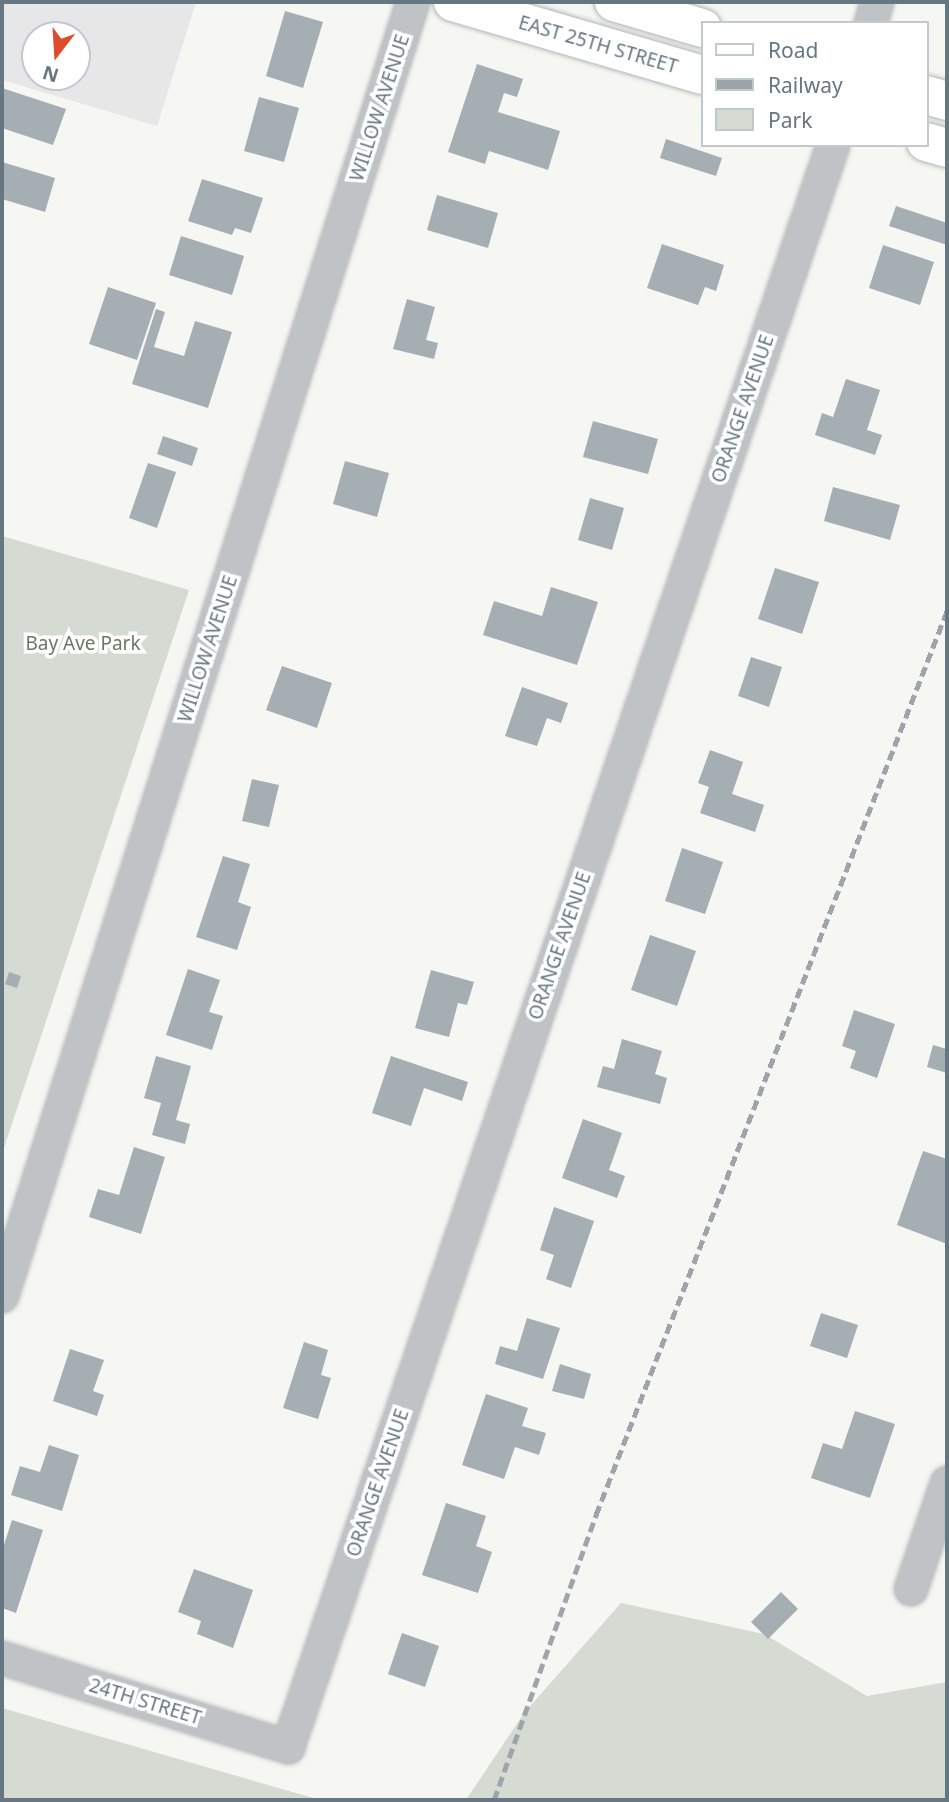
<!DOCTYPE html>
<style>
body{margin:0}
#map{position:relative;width:949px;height:1802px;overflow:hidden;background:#f6f6f2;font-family:"Noto Sans",sans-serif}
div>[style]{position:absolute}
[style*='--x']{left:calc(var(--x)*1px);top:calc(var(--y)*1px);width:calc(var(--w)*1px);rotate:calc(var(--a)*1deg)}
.built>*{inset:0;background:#e6e7e6}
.green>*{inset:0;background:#d5dbd2}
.building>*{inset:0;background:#a5aeb3}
.roads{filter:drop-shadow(0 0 2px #b2b7ba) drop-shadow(0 0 2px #b2b7ba)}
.street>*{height:32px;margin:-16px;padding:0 16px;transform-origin:16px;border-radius:16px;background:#bfc3c6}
.primary>*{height:38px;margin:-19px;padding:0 19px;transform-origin:19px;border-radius:19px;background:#fff}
.rail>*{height:5px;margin-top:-2.5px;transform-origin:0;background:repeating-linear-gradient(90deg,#9ea5aa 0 10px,transparent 0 15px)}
span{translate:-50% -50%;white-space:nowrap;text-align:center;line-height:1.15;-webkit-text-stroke:7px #fff;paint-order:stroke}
.street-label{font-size:19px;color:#667782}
.park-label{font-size:19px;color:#697a64}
.frame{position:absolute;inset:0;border:4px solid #667782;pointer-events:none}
.legend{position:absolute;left:701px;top:21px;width:228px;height:126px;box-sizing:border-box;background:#fff;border:2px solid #c2c9cd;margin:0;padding:9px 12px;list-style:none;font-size:21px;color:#667782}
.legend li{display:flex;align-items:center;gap:14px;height:35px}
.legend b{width:35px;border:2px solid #c2c9cd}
.north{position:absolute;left:21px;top:21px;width:70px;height:70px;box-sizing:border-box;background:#fff;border:2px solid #c2c9cd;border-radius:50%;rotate:197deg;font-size:19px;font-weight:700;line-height:28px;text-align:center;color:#667782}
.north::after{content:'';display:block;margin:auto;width:24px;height:32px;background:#dd4d2b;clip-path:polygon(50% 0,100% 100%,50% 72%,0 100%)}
</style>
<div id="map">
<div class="built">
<div style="clip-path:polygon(evenodd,2px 2px,196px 2px,157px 126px,2px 80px,2px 2px,35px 35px,77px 35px,77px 77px,35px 77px,35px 35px)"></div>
</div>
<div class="green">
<div style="clip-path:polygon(2px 536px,189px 590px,2px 1154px)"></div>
<div style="clip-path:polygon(621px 1603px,764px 1634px,867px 1696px,947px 1682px,947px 1800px,466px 1800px,524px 1713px)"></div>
<div style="clip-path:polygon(2px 1708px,320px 1800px,2px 1800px)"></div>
</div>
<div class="building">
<div style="clip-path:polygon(285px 11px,323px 22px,303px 88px,266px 76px)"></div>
<div style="clip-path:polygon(477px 64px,523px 79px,517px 97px,504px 93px,498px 112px,560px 131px,548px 170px,489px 151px,485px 164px,448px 152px)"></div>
<div style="clip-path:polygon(2px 88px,66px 109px,53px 145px,2px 128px)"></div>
<div style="clip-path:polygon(259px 97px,299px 108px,284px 162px,244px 151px)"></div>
<div style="clip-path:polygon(666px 139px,722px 158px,716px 176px,660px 158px)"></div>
<div style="clip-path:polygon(2px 162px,55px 178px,45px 212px,2px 199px)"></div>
<div style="clip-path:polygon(202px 179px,263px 198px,251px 233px,235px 228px,232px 235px,188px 221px)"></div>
<div style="clip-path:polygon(437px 195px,498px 213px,488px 248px,427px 230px)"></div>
<div style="clip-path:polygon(896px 206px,947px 223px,947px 245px,889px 226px)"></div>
<div style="clip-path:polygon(181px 236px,244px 256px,232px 295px,169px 275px)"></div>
<div style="clip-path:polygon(662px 244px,724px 265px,716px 291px,705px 287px,698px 305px,647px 288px)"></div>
<div style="clip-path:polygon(883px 245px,934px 262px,920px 305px,869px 288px)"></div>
<div style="clip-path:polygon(108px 287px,156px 303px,137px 360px,89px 344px)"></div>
<div style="clip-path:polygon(407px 299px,435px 307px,426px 340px,438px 343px,434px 359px,393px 349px)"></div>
<div style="clip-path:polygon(156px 309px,165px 312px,154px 347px,184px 356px,195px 321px,232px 332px,208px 408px,132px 384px)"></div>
<div style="clip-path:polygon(846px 379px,880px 390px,867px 430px,882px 435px,875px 455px,815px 435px,822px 413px,833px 417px)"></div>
<div style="clip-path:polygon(593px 421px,658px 439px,648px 474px,583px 457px)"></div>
<div style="clip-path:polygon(163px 436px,198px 448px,192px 466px,157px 454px)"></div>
<div style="clip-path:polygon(345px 461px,389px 473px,377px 517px,333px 504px)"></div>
<div style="clip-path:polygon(148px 463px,176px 472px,157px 528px,129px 518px)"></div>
<div style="clip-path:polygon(833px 487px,900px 505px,890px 540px,824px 521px)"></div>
<div style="clip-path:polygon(590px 498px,624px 508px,612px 550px,578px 540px)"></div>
<div style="clip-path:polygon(775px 568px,819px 582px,802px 634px,758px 619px)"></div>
<div style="clip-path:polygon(551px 587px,598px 602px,577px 665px,483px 635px,494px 601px,542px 616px)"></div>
<div style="clip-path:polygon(751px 657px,782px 667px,769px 707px,738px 696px)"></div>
<div style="clip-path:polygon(282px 666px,332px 683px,317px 728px,266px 710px)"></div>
<div style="clip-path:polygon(522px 687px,568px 703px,561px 723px,547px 718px,537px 746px,505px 736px)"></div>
<div style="clip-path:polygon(710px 750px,743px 762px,732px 794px,764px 805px,755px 832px,700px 813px,709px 787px,698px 783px)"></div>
<div style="clip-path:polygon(252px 779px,279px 785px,269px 827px,242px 821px)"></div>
<div style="clip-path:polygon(682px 848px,723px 862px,705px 914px,665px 901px)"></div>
<div style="clip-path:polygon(223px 856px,250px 864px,238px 902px,251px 907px,237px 950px,196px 937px)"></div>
<div style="clip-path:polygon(650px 935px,696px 951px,677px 1006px,631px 990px)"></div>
<div style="clip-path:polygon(188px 969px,220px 980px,209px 1012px,223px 1016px,212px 1050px,166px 1035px)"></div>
<div style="clip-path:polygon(431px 970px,474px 982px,467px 1005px,458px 1003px,449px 1037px,415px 1028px)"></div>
<div style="clip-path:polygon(9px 972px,21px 976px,17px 988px,5px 984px)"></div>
<div style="clip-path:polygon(854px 1010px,895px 1024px,877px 1078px,850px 1068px,856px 1051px,842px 1046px)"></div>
<div style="clip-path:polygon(622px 1039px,662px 1051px,655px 1074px,667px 1078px,660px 1104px,597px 1087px,603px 1066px,614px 1069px)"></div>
<div style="clip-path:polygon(933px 1045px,947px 1049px,947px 1073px,927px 1067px)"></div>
<div style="clip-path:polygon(156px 1056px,191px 1066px,176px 1120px,190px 1124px,185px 1144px,152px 1135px,161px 1103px,144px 1098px)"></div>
<div style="clip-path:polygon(391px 1056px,468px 1082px,462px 1101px,424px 1088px,411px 1126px,372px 1113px)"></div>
<div style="clip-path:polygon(583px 1119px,622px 1133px,609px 1170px,625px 1176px,617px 1198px,562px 1178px)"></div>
<div style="clip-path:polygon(134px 1147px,165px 1157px,141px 1234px,89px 1217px,98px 1189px,119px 1195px)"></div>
<div style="clip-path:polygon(923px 1151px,947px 1159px,947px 1244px,897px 1225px)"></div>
<div style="clip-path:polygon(554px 1207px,594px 1221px,571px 1288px,546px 1279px,554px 1255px,540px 1250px)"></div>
<div style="clip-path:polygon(821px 1313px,858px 1325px,847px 1358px,810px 1346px)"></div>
<div style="clip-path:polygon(527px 1318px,560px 1328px,543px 1379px,495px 1364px,500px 1346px,517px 1351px)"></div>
<div style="clip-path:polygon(304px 1342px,328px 1350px,321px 1375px,331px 1378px,318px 1419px,283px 1408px)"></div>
<div style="clip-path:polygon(70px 1349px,104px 1360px,93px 1391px,104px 1395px,97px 1416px,53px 1401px)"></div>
<div style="clip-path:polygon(560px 1364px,591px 1374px,584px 1399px,552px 1391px)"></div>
<div style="clip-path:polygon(486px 1394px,528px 1408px,522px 1426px,546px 1433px,539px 1455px,515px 1447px,504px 1479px,462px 1465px)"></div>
<div style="clip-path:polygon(855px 1411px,895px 1424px,870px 1498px,811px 1478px,823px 1443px,842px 1449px)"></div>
<div style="clip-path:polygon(49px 1445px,79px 1455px,62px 1511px,11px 1495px,20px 1466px,40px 1472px)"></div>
<div style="clip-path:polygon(446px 1503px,486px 1516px,476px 1546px,492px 1552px,478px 1593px,422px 1575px)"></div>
<div style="clip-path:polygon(12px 1520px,43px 1530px,16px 1613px,2px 1608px,2px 1551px)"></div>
<div style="clip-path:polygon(194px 1569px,253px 1590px,233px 1648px,197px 1634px,201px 1621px,178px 1612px)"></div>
<div style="clip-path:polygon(781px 1592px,798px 1609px,768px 1639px,751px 1622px)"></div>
<div style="clip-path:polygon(402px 1633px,439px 1646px,425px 1687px,388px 1674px)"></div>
</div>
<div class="roads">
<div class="street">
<div style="--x:871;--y:23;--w:22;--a:-74"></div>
<div style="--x:2;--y:1296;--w:1358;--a:-72.38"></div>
<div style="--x:911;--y:1589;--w:112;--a:-71.2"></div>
<div style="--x:2;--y:1658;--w:300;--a:17.3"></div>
<div style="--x:288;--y:1747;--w:1692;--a:-71.21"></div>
</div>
<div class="primary">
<div style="--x:453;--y:2;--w:259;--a:16.3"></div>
<div style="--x:614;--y:2;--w:92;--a:16.5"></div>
<div style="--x:926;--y:95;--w:22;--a:16"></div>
<div style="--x:926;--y:142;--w:22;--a:16"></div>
</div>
</div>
<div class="rail">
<div style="--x:494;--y:1800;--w:303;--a:-70.3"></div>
<div style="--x:596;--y:1515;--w:970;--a:-68.78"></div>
</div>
<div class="street-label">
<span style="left:598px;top:45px;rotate:16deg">EAST 25TH STREET</span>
<span style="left:380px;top:108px;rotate:-72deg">WILLOW AVENUE</span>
<span style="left:743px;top:409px;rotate:-71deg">ORANGE AVENUE</span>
<span style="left:208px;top:649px;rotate:-72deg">WILLOW AVENUE</span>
<span style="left:560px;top:946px;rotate:-71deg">ORANGE AVENUE</span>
<span style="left:378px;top:1483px;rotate:-71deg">ORANGE AVENUE</span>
<span style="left:145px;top:1702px;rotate:17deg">24TH STREET</span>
</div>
<div class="park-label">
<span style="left:83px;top:644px">Bay Ave Park</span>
</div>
<div class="frame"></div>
<ul class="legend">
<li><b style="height:9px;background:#fff"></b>Road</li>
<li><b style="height:9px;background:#9ea5aa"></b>Railway</li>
<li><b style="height:19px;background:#d5dbd2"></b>Park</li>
</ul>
<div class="north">N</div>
</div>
